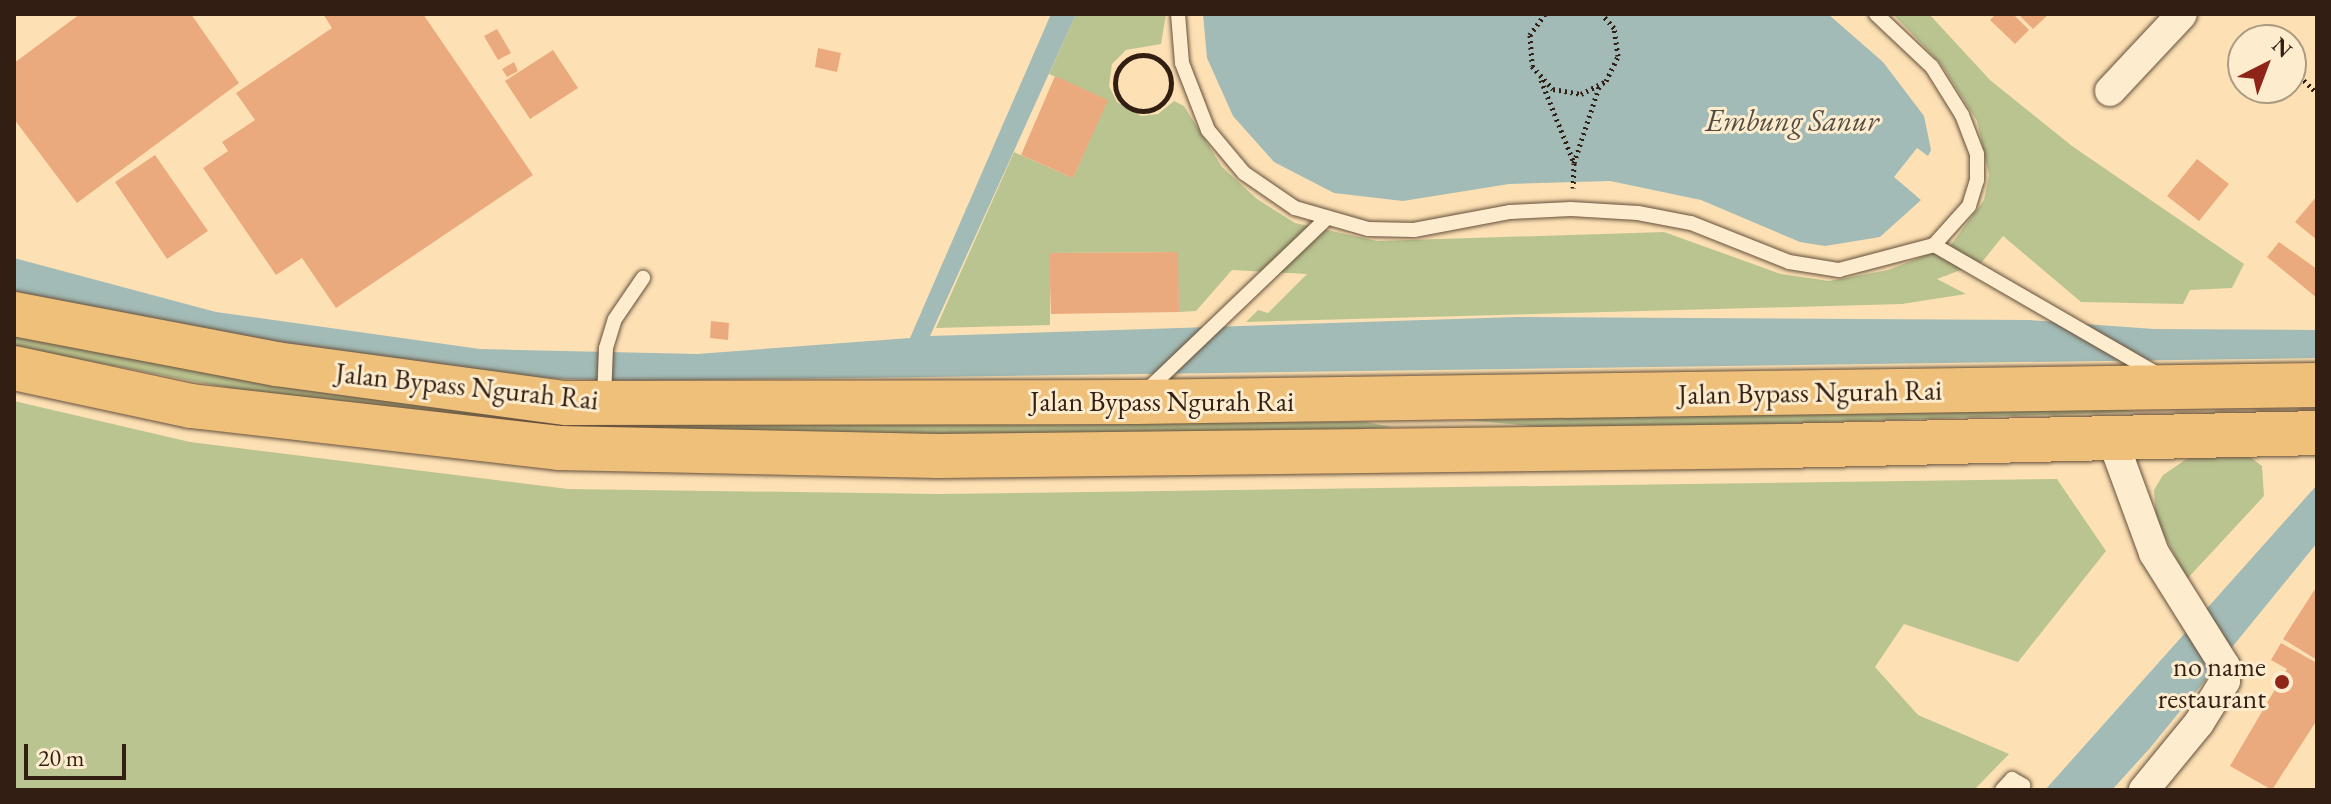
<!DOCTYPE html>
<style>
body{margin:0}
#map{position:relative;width:2331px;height:804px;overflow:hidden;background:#fde1b4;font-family:"EB Garamond",serif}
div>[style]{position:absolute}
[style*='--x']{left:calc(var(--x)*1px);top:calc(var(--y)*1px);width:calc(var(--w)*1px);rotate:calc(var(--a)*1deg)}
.green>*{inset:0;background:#bac491}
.water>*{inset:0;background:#a2bbb6}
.building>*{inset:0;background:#ebaa7d}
.path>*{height:5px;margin-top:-2.5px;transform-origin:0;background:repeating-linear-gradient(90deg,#321e13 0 2px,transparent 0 6px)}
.path>.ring{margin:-2.5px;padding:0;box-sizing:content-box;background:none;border:5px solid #321e13;border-radius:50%}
.roads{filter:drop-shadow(0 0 2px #654f3b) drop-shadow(0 0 2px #654f3b)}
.service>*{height:14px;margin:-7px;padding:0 7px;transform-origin:7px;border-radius:7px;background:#feecce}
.minor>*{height:30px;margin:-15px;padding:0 15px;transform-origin:15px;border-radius:15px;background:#feecce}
.trunk>*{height:44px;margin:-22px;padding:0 22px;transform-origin:22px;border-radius:22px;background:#eec07a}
.dots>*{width:22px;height:22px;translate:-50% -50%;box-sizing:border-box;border:4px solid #feecce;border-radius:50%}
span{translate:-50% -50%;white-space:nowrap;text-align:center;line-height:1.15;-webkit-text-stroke:6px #feecce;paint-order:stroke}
.street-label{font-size:28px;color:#321e13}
.poi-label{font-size:28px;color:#321e13}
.right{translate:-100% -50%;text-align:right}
.water-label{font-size:30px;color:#544d44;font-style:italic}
.frame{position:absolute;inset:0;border:16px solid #321e13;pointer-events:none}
.north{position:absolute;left:2227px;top:24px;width:80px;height:80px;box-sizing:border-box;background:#feecce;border:2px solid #ac9a83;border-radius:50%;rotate:42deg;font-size:22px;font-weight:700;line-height:32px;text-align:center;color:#321e13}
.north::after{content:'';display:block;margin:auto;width:28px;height:36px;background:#8f2418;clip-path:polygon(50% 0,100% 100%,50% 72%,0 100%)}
.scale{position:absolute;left:24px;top:744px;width:102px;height:36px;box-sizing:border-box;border:4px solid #321e13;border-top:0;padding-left:10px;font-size:24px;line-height:28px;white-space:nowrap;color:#321e13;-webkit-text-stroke:6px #feecce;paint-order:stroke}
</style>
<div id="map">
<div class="green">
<div style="clip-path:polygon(1076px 14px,1166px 14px,1161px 44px,1126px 50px,1112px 64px,1109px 86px,1117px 102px,1141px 116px,1158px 114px,1174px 101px,1184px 106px,1222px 167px,1257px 199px,1295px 223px,1377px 241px,1664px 232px,1781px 274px,1829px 281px,1888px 270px,1950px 246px,1984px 200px,1989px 175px,1977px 121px,1941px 64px,1893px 14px,1929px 14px,1990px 80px,2072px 146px,2244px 264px,2232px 288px,2190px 290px,2183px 304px,2081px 302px,2003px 236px,1982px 262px,1937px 279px,1966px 294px,1902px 304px,1246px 322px,1258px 310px,1268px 313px,1307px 274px,1232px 270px,1196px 311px,1179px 312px,1177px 252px,1050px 253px,1050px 325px,936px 328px,1014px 152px,1073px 178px,1107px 100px,1049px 74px)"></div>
<div style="clip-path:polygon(14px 335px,238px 378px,744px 424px,1365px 422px,1392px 427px,1254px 435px,628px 434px,239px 390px,32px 350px,14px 346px)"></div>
<div style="clip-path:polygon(14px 401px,190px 442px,568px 489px,939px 494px,2057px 479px,2106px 551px,2018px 662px,1904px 624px,1875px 667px,1918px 715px,2009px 754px,1974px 790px,14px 790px)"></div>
<div style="clip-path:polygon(2117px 408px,2135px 412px,1715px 426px,1541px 427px,1467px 420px)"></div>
<div style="clip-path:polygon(2250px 457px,2262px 466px,2264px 496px,2187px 579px,2156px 519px,2154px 490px,2163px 475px,2188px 458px)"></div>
</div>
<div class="water">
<div style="clip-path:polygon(1051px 14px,1076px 14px,930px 336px,1516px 317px,2029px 320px,2154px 329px,2317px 330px,2317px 358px,634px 381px,495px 377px,163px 331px,14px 291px,14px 258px,216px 312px,480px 349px,697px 354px,910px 338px)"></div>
<div style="clip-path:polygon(1203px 14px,1828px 14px,1883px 62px,1924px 116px,1931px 150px,1928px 156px,1917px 148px,1894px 177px,1921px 200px,1880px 237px,1825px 246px,1800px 242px,1701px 200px,1610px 181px,1509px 184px,1403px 201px,1334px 193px,1274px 162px,1233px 116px,1207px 58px)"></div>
<div style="clip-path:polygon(2317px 485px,2317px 543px,2150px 748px,2112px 790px,2045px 790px)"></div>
</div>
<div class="building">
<div style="clip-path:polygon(80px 14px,191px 14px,239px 83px,77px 203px,14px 119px,14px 63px)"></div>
<div style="clip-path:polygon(323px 14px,423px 14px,533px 175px,336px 308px,302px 258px,276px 275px,203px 168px,228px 151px,222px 142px,255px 120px,236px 93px,332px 28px)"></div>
<div style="clip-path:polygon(1996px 14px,2013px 14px,2029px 30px,2015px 44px,1990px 20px)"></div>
<div style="clip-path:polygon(2018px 14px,2049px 14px,2033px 29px)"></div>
<div style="clip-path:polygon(497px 29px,511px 53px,498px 60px,484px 36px)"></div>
<div style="clip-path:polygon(818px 48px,841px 53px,837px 72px,815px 67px)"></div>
<div style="clip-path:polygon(553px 50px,578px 88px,530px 119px,505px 81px)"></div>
<div style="clip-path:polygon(514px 62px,518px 71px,507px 77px,502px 69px)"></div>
<div style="clip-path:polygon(1055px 76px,1108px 100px,1073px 178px,1021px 155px)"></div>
<div style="clip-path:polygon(155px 155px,208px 231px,167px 259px,115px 182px)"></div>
<div style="clip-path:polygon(2197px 159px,2229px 184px,2199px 221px,2167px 196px)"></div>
<div style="clip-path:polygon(2317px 196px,2317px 240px,2295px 222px)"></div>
<div style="clip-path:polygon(2279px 242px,2317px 269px,2317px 298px,2267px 257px)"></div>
<div style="clip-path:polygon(1178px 252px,1179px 312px,1051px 314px,1049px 253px)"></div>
<div style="clip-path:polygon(711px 321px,729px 323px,728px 340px,710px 338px)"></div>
<div style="clip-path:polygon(2317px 586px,2317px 660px,2283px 639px)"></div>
<div style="clip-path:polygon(2281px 643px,2317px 663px,2317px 720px,2272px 790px,2230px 766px,2287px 669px,2271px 660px)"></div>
</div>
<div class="path">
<div style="--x:1545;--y:14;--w:26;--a:126"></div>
<div style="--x:1530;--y:35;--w:31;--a:86"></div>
<div style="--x:1532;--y:66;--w:31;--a:48"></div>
<div style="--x:1553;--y:89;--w:28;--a:10"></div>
<div style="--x:1581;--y:94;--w:28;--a:-27"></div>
<div style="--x:1606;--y:81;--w:28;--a:-64"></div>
<div style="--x:1618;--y:56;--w:28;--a:-98"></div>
<div style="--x:1614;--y:28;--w:18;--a:-131"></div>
<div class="ring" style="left:1115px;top:55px;width:51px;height:51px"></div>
<div style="--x:2291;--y:68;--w:36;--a:44"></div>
<div style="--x:1541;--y:80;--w:89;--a:68.3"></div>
<div style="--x:1574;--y:163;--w:25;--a:92"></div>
<div style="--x:1574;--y:163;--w:80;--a:-71.8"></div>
</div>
<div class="roads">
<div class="service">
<div style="--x:1178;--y:14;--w:49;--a:85.3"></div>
<div style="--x:1182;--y:63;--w:72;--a:68.8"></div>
<div style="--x:1208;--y:130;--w:56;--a:50.1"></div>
<div style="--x:1244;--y:173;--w:62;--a:34.5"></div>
<div style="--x:1295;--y:208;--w:76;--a:16"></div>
<div style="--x:1368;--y:229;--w:46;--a:1.2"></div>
<div style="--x:1414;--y:230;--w:98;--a:-10.6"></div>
<div style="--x:1510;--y:212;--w:61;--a:-2.8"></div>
<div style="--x:1571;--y:209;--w:67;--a:3.4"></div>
<div style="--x:1638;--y:213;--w:54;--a:10.7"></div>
<div style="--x:1691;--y:223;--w:105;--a:21.7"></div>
<div style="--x:1789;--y:262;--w:51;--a:9.1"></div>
<div style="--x:1839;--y:270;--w:98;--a:-14.7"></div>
<div style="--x:1934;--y:245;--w:52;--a:-48.1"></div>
<div style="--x:1969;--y:206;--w:27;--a:-73"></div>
<div style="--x:1977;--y:180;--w:26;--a:-90"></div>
<div style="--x:1977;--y:154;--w:42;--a:-111"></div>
<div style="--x:1962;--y:115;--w:57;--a:-122"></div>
<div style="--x:1932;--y:67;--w:77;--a:-136.6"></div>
<div style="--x:1934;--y:245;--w:258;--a:30"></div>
<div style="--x:1144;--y:393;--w:252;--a:-43.7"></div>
<div style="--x:604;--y:399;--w:51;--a:-87.8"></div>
<div style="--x:606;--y:348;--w:30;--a:-73"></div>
<div style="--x:615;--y:319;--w:50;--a:-55.7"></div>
<div style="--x:2002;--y:790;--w:15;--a:-48"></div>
<div style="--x:2012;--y:779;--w:13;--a:29"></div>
</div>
<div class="minor">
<div style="--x:2110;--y:91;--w:105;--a:-46.9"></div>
<div style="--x:2111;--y:436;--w:125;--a:69.8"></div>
<div style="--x:2154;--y:553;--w:133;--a:57.9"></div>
<div style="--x:2225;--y:666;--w:15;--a:90"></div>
<div style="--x:2225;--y:681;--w:49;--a:121.8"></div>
<div style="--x:2199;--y:723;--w:87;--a:129.4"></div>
</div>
<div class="trunk">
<div style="--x:14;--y:314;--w:267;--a:10.8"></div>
<div style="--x:276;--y:364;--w:293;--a:7.7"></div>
<div style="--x:566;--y:403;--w:569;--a:-0.1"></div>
<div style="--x:1135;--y:402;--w:1182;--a:-0.82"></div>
<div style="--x:14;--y:368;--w:181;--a:12.1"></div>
<div style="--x:191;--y:406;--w:370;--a:6.5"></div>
<div style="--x:559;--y:448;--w:379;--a:1.2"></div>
<div style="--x:938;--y:456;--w:845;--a:-0.68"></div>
<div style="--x:1783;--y:446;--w:534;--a:-1.39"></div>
</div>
</div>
<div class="dots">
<div style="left:2282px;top:682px;background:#8f2418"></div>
</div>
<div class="street-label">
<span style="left:467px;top:386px;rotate:6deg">Jalan Bypass Ngurah Rai</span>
<span style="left:1810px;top:392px;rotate:-1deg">Jalan Bypass Ngurah Rai</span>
<span style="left:1162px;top:401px">Jalan Bypass Ngurah Rai</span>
</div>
<div class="poi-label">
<span class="right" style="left:2266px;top:682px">no name<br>restaurant</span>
</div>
<div class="water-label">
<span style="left:1792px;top:121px">Embung Sanur</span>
</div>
<div class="frame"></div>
<div class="north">N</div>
<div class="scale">20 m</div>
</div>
